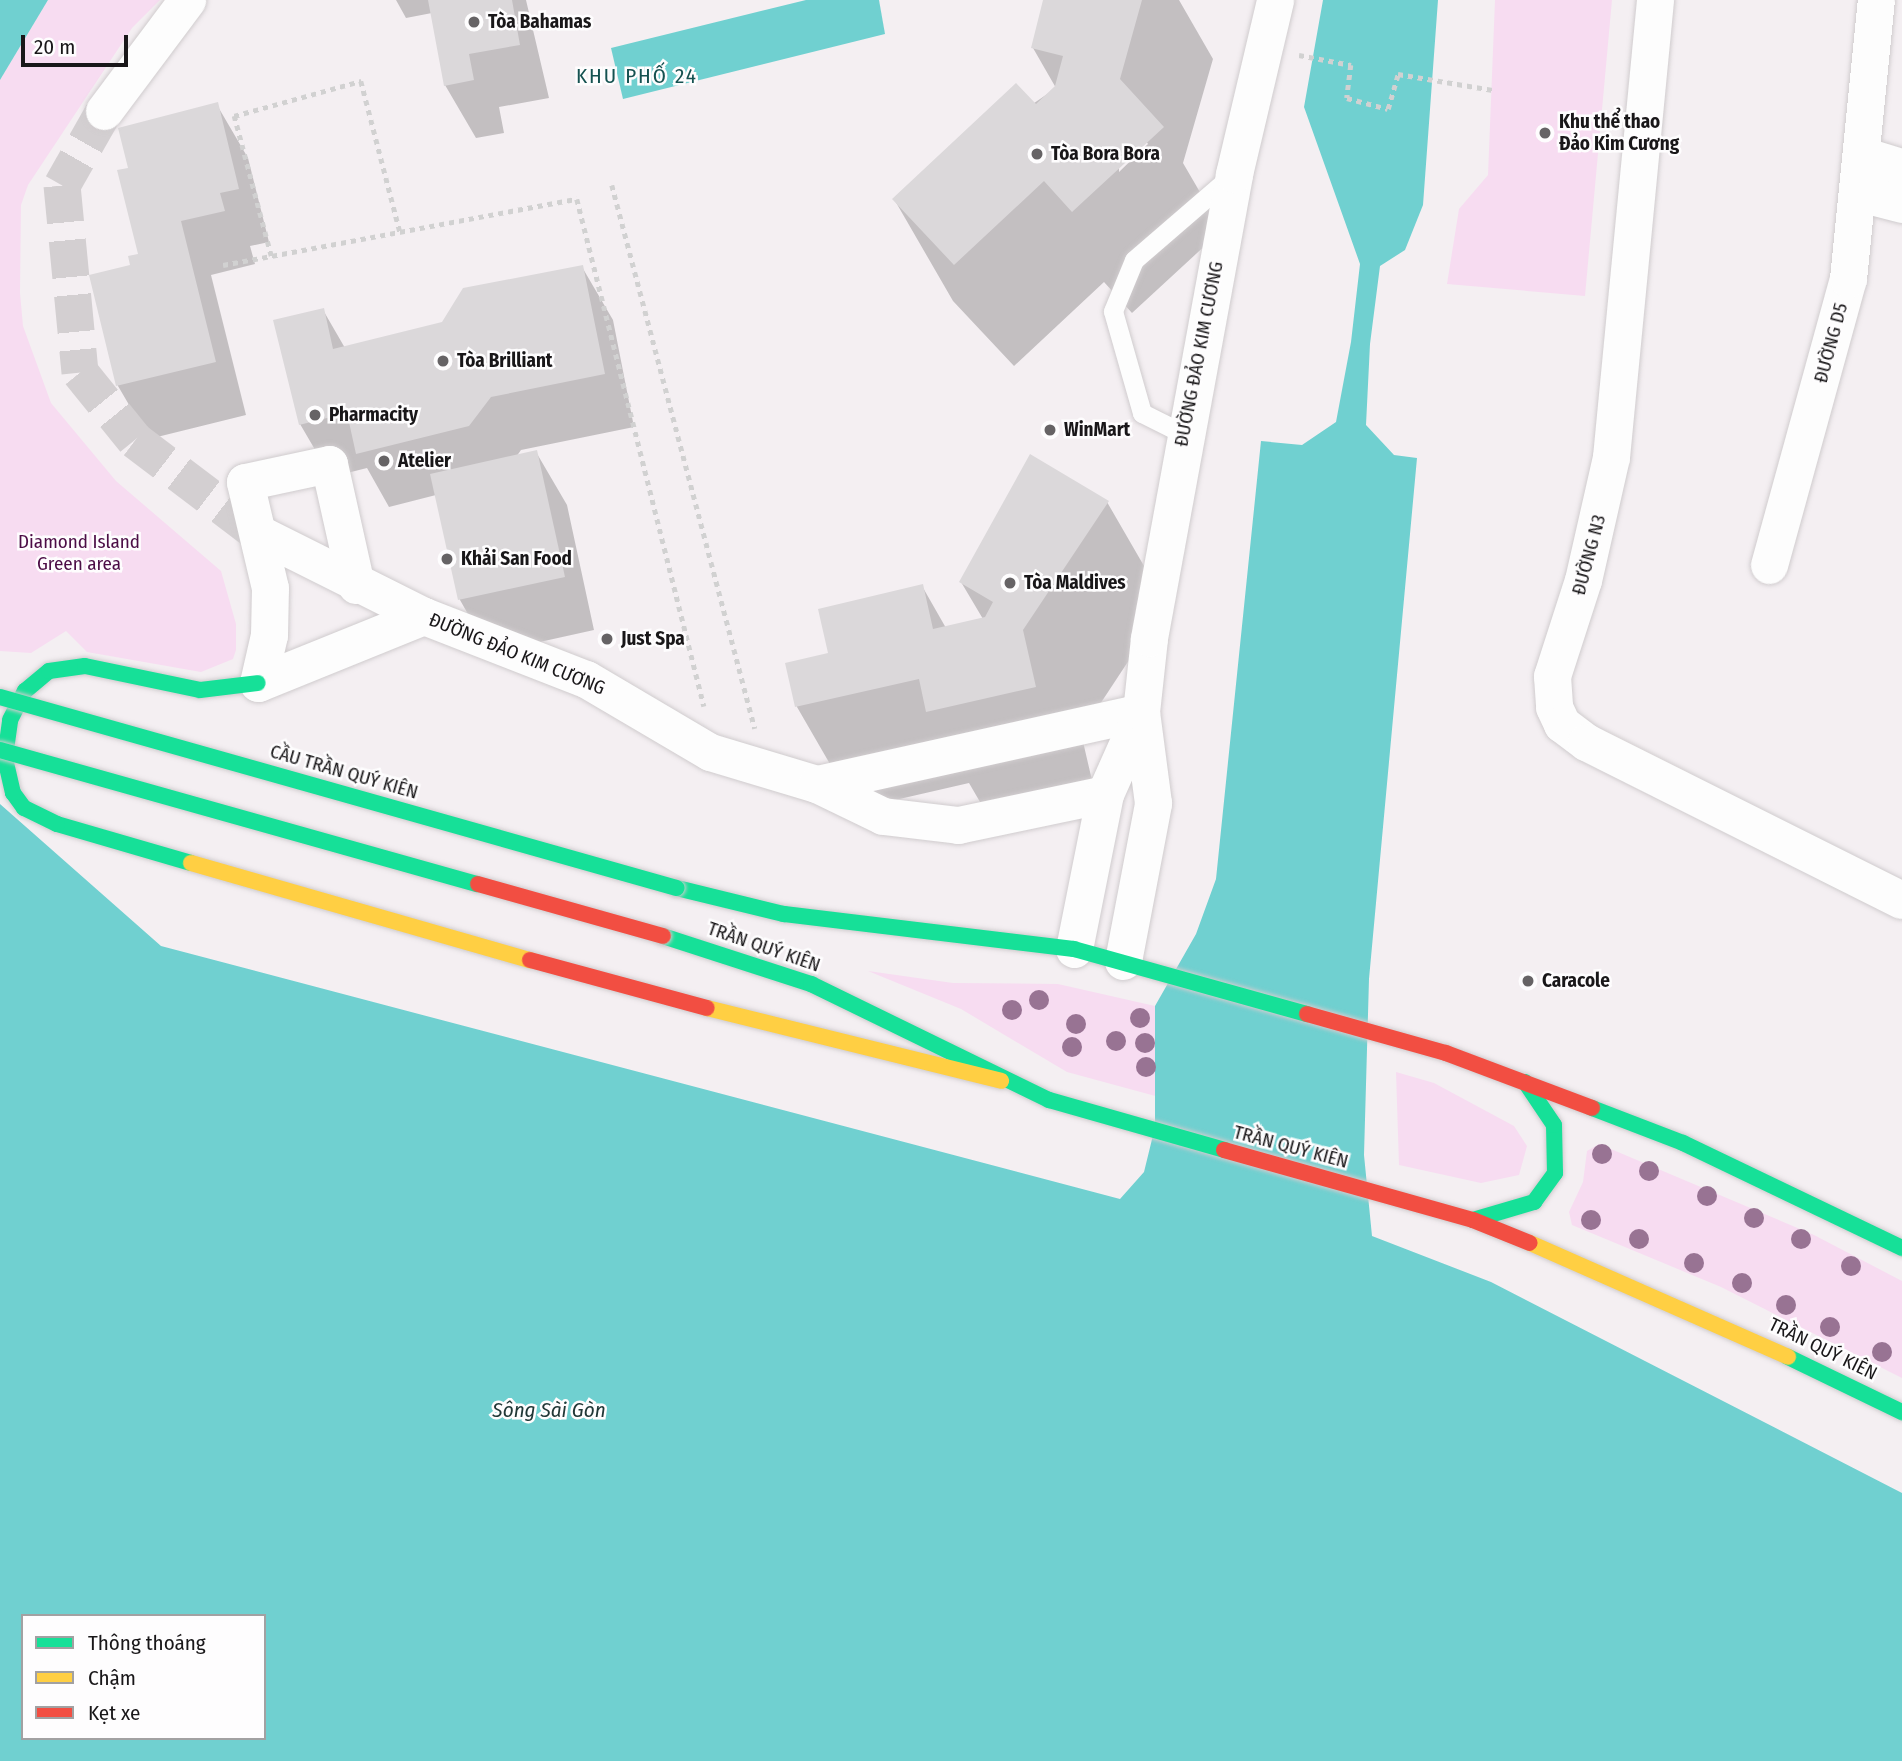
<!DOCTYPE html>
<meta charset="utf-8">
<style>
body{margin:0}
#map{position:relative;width:1902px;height:1761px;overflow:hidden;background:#f4eff2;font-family:"Fira Sans Condensed",sans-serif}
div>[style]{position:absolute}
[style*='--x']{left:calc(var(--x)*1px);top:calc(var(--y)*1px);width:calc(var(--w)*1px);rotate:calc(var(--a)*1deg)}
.green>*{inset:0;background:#f7dcf1}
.water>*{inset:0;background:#70d0d0}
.shadow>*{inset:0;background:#0003}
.building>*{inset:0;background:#dbd8da}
.street-tunnel>*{height:37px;margin-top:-18.5px;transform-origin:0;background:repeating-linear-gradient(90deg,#d3cfd1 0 37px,transparent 0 55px)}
.path>*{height:4.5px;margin-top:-2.25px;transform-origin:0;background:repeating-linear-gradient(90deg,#d1d1d1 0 5px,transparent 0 10px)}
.roads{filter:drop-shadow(0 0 2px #d0ccce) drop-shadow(0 0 2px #d0ccce)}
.lane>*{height:19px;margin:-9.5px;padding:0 9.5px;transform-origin:9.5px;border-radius:9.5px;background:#fdfdfd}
.street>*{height:37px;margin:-18.5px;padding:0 18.5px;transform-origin:18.5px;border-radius:18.5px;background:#fdfdfd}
.fast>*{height:16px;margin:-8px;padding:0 8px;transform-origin:8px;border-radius:8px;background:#16e098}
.slow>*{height:16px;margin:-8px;padding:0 8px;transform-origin:8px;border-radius:8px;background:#ffcf43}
.jam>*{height:16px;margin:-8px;padding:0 8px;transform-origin:8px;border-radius:8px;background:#f24e42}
.bridges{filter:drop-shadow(0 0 2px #d0ccce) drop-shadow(0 0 2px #d0ccce)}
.fast-bridge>*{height:16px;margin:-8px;padding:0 8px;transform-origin:8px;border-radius:8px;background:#16e098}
.jam-bridge>*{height:16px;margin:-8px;padding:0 8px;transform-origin:8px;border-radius:8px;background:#f24e42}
.trees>*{width:20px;height:20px;margin:-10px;border-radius:50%;background:#987393}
.dots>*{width:19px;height:19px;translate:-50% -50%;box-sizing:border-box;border:4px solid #fefdfe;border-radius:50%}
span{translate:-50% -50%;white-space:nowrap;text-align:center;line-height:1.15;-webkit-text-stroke:5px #fefdfe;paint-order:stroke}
.poi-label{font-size:19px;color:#191719;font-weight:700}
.left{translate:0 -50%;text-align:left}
.street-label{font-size:19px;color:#191719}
.park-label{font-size:19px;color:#4c0d46}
.neighbourhood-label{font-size:21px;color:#155251;letter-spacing:2px}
.water-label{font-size:21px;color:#213837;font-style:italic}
.legend{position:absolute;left:21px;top:1614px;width:245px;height:126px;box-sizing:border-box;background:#fefdfe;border:2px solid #a2a1a2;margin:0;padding:9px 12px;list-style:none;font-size:21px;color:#191719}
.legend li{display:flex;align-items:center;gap:14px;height:35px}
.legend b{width:35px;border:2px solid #a2a1a2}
.scale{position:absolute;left:21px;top:35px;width:107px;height:32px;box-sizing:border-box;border:4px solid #191719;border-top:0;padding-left:9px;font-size:21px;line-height:24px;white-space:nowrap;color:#191719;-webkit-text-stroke:5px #fefdfe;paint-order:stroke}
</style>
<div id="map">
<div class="green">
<div style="clip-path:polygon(48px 0,160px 0,132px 28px,28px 185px,21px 205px,20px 293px,23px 326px,51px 403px,116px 481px,221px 571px,236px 624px,236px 650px,233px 659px,201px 672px,87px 652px,66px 631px,31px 653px,0 651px,0 80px)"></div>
<div style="clip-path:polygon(1495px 0,1612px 0,1585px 296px,1447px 284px,1459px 209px,1488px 175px)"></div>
<div style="clip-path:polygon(868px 971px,953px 983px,1058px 984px,1155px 1006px,1159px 1097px,1067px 1072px,961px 1009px)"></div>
<div style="clip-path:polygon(1396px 1072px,1434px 1083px,1514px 1126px,1527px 1146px,1519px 1175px,1481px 1183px,1399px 1165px)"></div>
<div style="clip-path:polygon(1599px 1144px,1814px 1235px,1902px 1281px,1902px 1378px,1721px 1287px,1572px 1225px,1569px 1212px,1583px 1182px,1587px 1151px)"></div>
</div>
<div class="water">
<div style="clip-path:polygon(0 0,48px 0,0 80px)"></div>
<div style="clip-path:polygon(806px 0,879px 0,885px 34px,623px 99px,611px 48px)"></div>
<div style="clip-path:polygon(evenodd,1323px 0,1438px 0,1423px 205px,1405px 250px,1380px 266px,1370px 344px,1366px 425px,1394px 455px,1417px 458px,1369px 979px,1364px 1155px,1372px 1236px,1491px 1282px,1902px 1493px,1902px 1761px,0 1761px,0 804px,161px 946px,1120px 1199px,1144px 1172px,1155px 1127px,1155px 1006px,1196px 934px,1216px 879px,1261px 441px,1302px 445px,1336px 422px,1351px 342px,1360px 264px,1304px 107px,1323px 0,23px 1616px,264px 1616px,264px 1738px,23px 1738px,23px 1616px)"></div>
</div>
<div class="shadow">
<div style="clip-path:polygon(396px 0,526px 0,549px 98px,499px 107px,504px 133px,476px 138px,445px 85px,432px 13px,406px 18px)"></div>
<div style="clip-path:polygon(evenodd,1044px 0,1179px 0,1213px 59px,1183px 163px,1222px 230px,1132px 313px,1104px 282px,1014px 366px,953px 301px,894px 199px,1056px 88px,1033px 48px,1044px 0,1146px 141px,1148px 144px,1119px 172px,1119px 167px,1146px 141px)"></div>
<div style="clip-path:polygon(217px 105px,248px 158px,269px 242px,250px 246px,255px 264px,211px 275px,246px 415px,149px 439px,118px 386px,91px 276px,132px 266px,140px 255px,130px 169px)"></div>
<div style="clip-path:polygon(582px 267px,613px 320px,634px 427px,521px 450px,516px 457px,536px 452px,567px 505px,594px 630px,490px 653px,460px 600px,436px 495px,389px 507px,367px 468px,331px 477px,300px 424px,323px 310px,345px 348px,443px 324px)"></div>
<div style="clip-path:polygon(1107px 502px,1166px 604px,1081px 733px,1094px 789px,987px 814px,969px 783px,856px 809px,797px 707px,787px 664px,831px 654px,922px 586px,946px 628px,983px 619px,961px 582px)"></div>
</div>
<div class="building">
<div style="clip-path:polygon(428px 0,512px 0,520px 45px,469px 54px,474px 80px,444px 86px)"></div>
<div style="clip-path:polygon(1043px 0,1142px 0,1120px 79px,1164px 127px,1072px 212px,1044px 181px,954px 265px,892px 199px,1016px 83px,1036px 104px,1055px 86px,1063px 56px,1031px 48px)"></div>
<div style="clip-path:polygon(218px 102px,239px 189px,220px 193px,225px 211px,181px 221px,216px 362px,116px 386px,89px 275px,130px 265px,128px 256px,138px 254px,117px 170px,128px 168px,118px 128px)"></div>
<div style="clip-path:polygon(583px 265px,605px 374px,491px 397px,469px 426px,356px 454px,347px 413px,299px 425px,273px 320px,324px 308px,333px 349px,442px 322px,463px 288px)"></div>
<div style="clip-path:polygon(537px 450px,565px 577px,458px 600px,430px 474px)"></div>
<div style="clip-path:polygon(1030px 454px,1109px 501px,1023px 630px,1036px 687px,926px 712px,919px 679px,795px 707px,785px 663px,828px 653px,818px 609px,923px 584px,933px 629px,985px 617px,993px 602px,959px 582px)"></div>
</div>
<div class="street-tunnel">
<div style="--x:104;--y:111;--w:85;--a:119.6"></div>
<div style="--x:62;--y:185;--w:188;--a:84.5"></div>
<div style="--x:80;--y:372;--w:87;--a:51"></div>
<div style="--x:135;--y:440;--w:154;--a:37.1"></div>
</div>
<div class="path">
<div style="--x:1299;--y:55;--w:53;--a:10.9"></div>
<div style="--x:1351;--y:65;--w:33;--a:97"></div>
<div style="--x:1347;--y:98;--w:42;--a:15"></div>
<div style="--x:1388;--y:109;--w:36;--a:-74"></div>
<div style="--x:1398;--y:74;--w:96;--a:9.6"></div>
<div style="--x:612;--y:185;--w:562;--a:75.27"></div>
<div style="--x:271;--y:256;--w:145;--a:-104.8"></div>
<div style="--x:234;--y:116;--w:132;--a:-15.4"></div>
<div style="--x:361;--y:81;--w:156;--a:75.5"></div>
<div style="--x:223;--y:265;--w:360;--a:-10.6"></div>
<div style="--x:577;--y:199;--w:523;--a:75.94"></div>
</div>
<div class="roads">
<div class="lane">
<div style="--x:1184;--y:434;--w:47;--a:-153.4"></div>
<div style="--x:1142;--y:413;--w:106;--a:-105.9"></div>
<div style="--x:1113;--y:311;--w:55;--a:-67.6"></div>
<div style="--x:1134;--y:260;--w:127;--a:-40.8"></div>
</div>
<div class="street">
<div style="--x:1655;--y:0;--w:459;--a:95.5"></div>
<div style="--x:1611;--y:457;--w:126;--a:102.8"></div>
<div style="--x:1583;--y:580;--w:101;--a:107.9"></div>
<div style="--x:1552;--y:676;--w:31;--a:86"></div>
<div style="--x:1554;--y:707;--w:19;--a:65"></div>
<div style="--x:1562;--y:724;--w:30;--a:37"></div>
<div style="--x:1586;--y:742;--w:353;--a:26.6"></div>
<div style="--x:104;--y:111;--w:139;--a:-53.2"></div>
<div style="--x:1865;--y:156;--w:39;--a:17"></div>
<div style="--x:1860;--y:193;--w:43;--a:14.7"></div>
<div style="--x:258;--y:533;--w:186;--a:26.6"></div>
<div style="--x:424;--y:616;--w:174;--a:21.3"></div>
<div style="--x:586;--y:679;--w:144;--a:30.5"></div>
<div style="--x:710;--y:752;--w:112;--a:16.7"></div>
<div style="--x:817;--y:784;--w:73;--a:25.9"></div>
<div style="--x:883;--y:816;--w:76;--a:6.8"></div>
<div style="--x:958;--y:825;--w:150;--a:-11.9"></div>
<div style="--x:1769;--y:565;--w:297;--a:-74.6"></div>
<div style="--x:1848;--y:279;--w:280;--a:-84.3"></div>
<div style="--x:258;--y:683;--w:49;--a:-77.1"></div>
<div style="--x:269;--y:635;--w:47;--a:-88.8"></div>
<div style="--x:270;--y:588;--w:109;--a:-103.3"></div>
<div style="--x:245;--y:482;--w:86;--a:-12.1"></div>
<div style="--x:329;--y:464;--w:124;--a:77.4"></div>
<div style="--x:258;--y:683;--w:179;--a:-22"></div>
<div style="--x:817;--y:784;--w:332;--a:-12.5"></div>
<div style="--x:1074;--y:949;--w:158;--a:-78.7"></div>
<div style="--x:1105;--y:794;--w:89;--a:-66"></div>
<div style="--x:1123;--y:961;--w:161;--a:-79.2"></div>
<div style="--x:1153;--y:803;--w:92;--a:-97.5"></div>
<div style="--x:1141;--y:712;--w:74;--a:-83.8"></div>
<div style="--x:1149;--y:638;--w:472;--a:-79.6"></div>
<div style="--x:1234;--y:174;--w:179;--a:-76.7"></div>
</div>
<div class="fast">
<div style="--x:191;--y:863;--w:140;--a:-163.8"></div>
<div style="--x:57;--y:824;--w:37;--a:-154"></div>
<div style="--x:24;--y:808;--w:19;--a:-126"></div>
<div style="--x:13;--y:793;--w:37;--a:-103"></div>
<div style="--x:5;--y:757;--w:37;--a:-82"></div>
<div style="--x:10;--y:720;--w:33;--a:-63"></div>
<div style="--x:25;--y:691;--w:31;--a:-40"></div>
<div style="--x:49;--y:671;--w:36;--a:-8"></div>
<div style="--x:85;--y:666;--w:117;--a:11.8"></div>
<div style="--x:200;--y:690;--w:58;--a:-6.9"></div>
<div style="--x:677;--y:888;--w:110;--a:13.7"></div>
<div style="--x:784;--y:914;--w:292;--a:6.9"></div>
<div style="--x:1074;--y:949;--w:242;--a:15.6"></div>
<div style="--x:663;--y:936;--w:156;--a:18"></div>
<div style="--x:811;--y:984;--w:265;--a:26"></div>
<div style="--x:1049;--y:1100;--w:182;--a:15.9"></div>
<div style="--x:1592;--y:1108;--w:97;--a:21"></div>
<div style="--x:1683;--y:1143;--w:243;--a:25.6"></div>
<div style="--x:1473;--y:1220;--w:64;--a:-16.4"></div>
<div style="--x:1534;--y:1202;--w:36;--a:-54"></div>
<div style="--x:1555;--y:1173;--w:48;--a:-91.2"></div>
<div style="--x:1554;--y:1125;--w:52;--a:-124"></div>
<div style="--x:1788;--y:1357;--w:127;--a:25.8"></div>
</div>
<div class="slow">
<div style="--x:191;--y:863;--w:353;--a:16"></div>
<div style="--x:707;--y:1008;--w:303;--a:13.9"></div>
<div style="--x:1530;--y:1243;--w:282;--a:23.8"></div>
</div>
<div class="jam">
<div style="--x:530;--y:960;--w:183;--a:15.2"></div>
<div style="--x:1307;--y:1014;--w:144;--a:15.7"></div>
<div style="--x:1446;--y:1053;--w:156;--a:20.6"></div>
<div style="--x:1224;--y:1150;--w:259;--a:15.7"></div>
<div style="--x:1473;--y:1220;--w:61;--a:22"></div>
</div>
</div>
<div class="bridges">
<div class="fast-bridge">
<div style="--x:0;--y:697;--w:703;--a:15.76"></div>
<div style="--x:0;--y:750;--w:496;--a:15.7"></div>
</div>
<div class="jam-bridge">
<div style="--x:478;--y:884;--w:192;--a:15.7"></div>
</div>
</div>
<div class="trees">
<div style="left:1039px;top:1000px"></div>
<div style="left:1012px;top:1010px"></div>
<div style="left:1140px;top:1018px"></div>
<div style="left:1076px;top:1024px"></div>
<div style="left:1116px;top:1041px"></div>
<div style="left:1145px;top:1043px"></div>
<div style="left:1072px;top:1047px"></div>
<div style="left:1146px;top:1067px"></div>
<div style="left:1602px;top:1154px"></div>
<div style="left:1649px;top:1171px"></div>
<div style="left:1707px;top:1196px"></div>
<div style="left:1754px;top:1218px"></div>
<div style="left:1591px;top:1220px"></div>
<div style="left:1639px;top:1239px"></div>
<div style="left:1801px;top:1239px"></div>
<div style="left:1694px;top:1263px"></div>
<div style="left:1851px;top:1266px"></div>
<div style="left:1742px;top:1283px"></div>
<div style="left:1786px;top:1305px"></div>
<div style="left:1830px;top:1327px"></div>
<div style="left:1882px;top:1352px"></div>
</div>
<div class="dots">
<div style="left:474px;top:22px;background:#666365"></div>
<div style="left:1545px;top:133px;background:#666365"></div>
<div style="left:1037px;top:154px;background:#666365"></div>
<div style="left:443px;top:361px;background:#666365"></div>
<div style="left:315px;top:415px;background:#666365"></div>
<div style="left:1050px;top:430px;background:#666365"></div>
<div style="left:384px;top:461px;background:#666365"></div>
<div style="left:447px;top:559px;background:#666365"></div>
<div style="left:1010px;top:583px;background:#666365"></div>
<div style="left:607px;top:639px;background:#666365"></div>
<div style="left:1528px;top:981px;background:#666365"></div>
</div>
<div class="poi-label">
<span class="left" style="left:488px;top:22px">Tòa Bahamas</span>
<span class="left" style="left:1559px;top:133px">Khu thể thao<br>Đảo Kim Cương</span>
<span class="left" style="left:1051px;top:154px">Tòa Bora Bora</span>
<span class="left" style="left:457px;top:361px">Tòa Brilliant</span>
<span class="left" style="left:329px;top:415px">Pharmacity</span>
<span class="left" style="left:1064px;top:430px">WinMart</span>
<span class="left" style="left:398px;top:461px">Atelier</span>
<span class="left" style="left:461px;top:559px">Khải San Food</span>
<span class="left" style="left:1024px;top:583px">Tòa Maldives</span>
<span class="left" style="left:621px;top:639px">Just Spa</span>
<span class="left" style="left:1542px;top:981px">Caracole</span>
</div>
<div class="street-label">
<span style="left:1831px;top:343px;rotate:-75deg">ĐƯỜNG D5</span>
<span style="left:1199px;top:354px;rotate:-79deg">ĐƯỜNG ĐẢO KIM CƯƠNG</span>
<span style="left:1589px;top:555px;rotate:-75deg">ĐƯỜNG N3</span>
<span style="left:517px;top:654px;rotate:22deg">ĐƯỜNG ĐẢO KIM CƯƠNG</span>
<span style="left:344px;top:772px;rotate:16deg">CẦU TRẦN QUÝ KIÊN</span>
<span style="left:764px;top:947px;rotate:19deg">TRẦN QUÝ KIÊN</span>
<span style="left:1291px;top:1147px;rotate:15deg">TRẦN QUÝ KIÊN</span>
<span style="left:1823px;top:1349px;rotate:26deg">TRẦN QUÝ KIÊN</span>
</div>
<div class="park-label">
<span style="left:79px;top:553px">Diamond Island<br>Green area</span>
</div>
<div class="neighbourhood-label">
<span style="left:637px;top:76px">KHU PHỐ 24</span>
</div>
<div class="water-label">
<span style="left:549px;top:1410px">Sông Sài Gòn</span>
</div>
<ul class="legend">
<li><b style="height:9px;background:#16e098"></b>Thông thoáng</li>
<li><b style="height:9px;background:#ffcf43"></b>Chậm</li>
<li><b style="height:9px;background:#f24e42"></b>Kẹt xe</li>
</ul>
<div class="scale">20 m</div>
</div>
